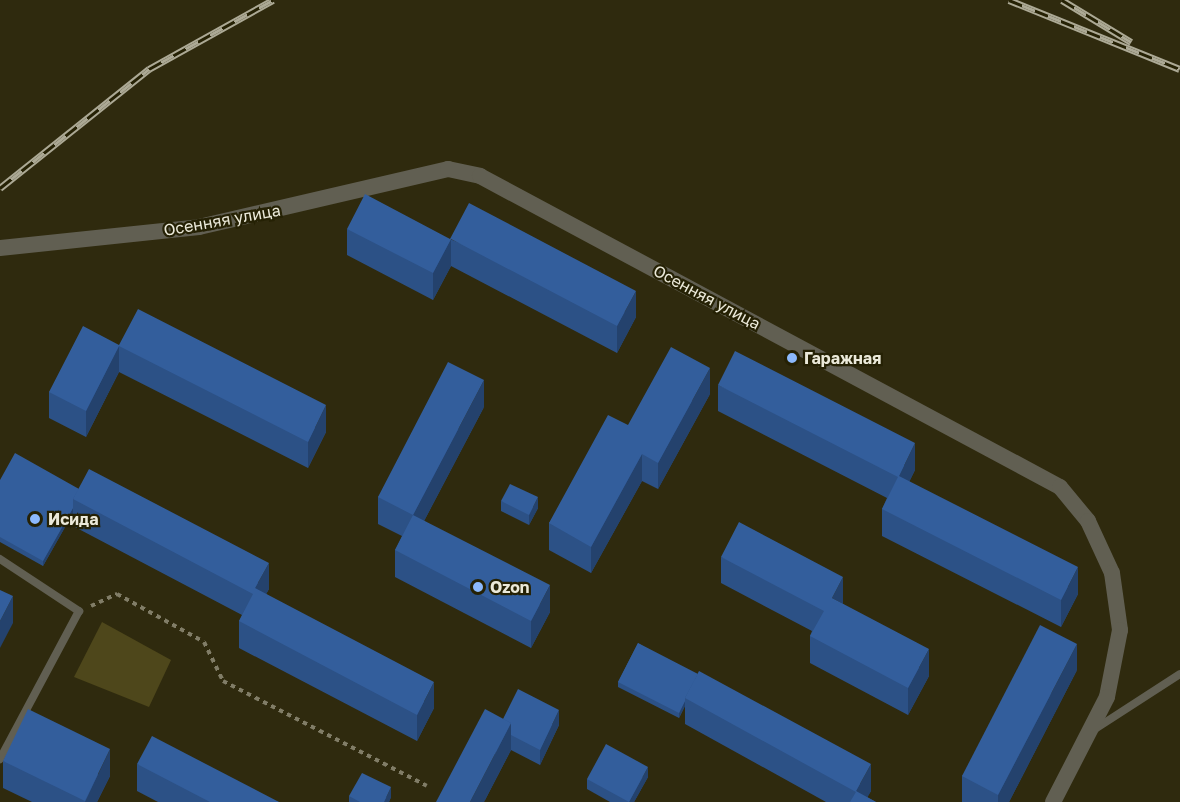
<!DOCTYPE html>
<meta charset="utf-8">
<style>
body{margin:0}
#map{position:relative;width:1180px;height:802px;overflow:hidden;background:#2f2a0e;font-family:"Golos Text",sans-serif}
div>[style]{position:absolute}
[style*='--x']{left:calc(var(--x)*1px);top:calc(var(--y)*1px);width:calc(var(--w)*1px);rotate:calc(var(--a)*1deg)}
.green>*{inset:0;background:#4e471b}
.path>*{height:4px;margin-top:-2px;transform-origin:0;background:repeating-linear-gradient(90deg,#817d67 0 4.5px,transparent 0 9px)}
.service>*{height:8px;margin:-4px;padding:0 4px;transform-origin:4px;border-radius:4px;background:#615f52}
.minor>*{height:16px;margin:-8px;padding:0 8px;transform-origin:8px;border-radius:8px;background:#615f52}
.rail>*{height:7px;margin-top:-3.5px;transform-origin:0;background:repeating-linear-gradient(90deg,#252104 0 14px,#aca995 0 28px);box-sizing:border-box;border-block:2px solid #aca995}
.wall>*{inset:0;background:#2c5186}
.shaded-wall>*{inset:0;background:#24426d}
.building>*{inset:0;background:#335e9c}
.dots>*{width:16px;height:16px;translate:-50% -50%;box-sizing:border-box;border:3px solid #252104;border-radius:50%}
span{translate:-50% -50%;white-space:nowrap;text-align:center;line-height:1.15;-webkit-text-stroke:4.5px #252104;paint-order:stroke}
.street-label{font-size:16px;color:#ebe9d9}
.poi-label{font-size:16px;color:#ebe9d9;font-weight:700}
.left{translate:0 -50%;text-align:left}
</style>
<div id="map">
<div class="green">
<div style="clip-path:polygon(102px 622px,171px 660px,149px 707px,74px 677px)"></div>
</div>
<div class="path">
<div style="--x:91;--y:606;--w:29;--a:-25"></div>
<div style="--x:117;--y:594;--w:99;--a:28.9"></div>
<div style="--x:204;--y:642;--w:43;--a:64"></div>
<div style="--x:223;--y:681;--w:229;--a:27.2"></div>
</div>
<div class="service">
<div style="--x:0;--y:559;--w:95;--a:33.4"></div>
<div style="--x:79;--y:611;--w:168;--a:118.1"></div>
<div style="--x:1095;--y:729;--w:101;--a:-32.9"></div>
</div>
<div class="minor">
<div style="--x:0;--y:248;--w:200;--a:-6"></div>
<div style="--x:199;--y:227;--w:256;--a:-13.1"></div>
<div style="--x:448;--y:169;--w:33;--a:12"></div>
<div style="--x:480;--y:176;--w:658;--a:28.2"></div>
<div style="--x:1060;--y:487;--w:44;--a:50.5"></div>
<div style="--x:1088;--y:521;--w:57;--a:65.2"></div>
<div style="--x:1112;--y:573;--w:58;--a:82"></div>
<div style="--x:1120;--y:630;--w:68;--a:101"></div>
<div style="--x:1107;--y:697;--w:118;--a:117.2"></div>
</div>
<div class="rail">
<div style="--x:1009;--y:0;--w:184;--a:22"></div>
<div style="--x:1062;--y:0;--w:81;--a:31.3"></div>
<div style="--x:0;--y:188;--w:191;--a:-38.6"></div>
<div style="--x:149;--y:69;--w:142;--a:-29.1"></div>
</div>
<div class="wall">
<div style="clip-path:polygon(347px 229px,450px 239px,636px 317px,617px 353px,451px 266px,433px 300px,347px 255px)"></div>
<div style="clip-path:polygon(119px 345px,326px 432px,308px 468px,119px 372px,86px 437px,49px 418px,49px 392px)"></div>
<div style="clip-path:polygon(718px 385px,915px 470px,909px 482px,1078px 594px,1061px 627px,882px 536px,882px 509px,887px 498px,718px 411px)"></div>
<div style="clip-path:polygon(710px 394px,658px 489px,642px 481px,591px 573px,549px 550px,549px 523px,628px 425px)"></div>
<div style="clip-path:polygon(484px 407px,424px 521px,550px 612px,531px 648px,395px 577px,395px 550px,402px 536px,378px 524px,378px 497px)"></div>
<div style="clip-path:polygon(0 480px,79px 489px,269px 589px,266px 594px,434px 708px,417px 741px,239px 648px,239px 621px,242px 615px,73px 526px,73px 513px,43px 566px,0 542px)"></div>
<div style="clip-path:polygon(501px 501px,538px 508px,529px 525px,501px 511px)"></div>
<div style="clip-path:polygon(721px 557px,843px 604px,929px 676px,908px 715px,810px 663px,810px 636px,812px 631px,721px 583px)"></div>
<div style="clip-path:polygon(638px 643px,871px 791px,867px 797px,876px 802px,826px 802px,685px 724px,685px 706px,679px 718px,618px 687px,618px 682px)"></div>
<div style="clip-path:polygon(1077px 670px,1009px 802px,962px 802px,962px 776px)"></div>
<div style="clip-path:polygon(503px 719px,559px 725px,540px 765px,511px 750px,484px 802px)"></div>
<div style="clip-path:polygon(3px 761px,110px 776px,97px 802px,32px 802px,3px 788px)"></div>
<div style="clip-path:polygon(137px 764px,279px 802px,158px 802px,137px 791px)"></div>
<div style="clip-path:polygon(648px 777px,634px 802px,610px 802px,587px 789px,587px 779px)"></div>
<div style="clip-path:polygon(349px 796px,391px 797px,389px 802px,349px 802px)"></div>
</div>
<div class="shaded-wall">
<div style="clip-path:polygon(451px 239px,451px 266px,433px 300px,433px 273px)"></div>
<div style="clip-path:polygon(636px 291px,636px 317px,617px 353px,617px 326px)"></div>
<div style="clip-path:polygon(119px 346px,119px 372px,86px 437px,86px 411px)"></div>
<div style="clip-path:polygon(710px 368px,710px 394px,658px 489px,658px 463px)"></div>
<div style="clip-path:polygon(484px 380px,484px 407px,413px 542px,413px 515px)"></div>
<div style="clip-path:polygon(326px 405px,326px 432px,308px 468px,308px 442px)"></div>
<div style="clip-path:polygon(915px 443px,915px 470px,899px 503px,899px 476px)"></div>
<div style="clip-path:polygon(642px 454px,642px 481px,591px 573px,591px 547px)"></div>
<div style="clip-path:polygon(538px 497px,538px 508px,529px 525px,529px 515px)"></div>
<div style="clip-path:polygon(73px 508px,73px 513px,43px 566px,43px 561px)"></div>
<div style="clip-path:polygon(269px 563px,269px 589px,255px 615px,255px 588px)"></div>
<div style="clip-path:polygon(1078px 567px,1078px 594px,1061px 627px,1061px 600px)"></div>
<div style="clip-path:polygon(843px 577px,843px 604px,832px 598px)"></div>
<div style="clip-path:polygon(550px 585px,550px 612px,531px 648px,531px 621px)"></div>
<div style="clip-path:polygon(13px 596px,13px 623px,0 648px,0 621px)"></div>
<div style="clip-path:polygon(1077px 644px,1077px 670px,1009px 802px,998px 802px,998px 795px)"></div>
<div style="clip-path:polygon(929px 649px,929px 676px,908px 715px,908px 688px)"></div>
<div style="clip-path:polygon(434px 682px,434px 708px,417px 741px,417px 715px)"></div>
<div style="clip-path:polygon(685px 701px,685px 706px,679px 718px,679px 713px)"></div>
<div style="clip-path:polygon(559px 710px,559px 725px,540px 765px,540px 750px)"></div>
<div style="clip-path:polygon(511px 723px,511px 750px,484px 802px,470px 802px)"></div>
<div style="clip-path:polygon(110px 749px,110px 776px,97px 802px,85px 802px)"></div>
<div style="clip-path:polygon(871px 764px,871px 791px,865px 802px,856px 791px)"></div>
<div style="clip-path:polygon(648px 767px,648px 777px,634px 802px,629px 802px)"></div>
<div style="clip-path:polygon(391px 787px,391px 797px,389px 802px,384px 802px)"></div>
</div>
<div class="building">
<div style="clip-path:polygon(365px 194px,450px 239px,469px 203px,636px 291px,617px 326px,451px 239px,433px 273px,347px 229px)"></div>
<div style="clip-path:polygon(138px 309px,326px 405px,308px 442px,119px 346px,86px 411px,49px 392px,83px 326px,119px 345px)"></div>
<div style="clip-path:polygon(671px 347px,710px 368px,658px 463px,642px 454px,591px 547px,549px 523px,608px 415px,628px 425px)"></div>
<div style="clip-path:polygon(735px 351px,915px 443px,899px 476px,1078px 567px,1061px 600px,882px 509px,898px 477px,718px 385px)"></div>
<div style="clip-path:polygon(448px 362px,484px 380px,413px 515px,550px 585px,531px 621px,395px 550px,413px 515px,378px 497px)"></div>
<div style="clip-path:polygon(15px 453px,79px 489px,73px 499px,73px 508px,43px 561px,0 537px,0 480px)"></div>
<div style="clip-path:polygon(89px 469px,269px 563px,255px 588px,434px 682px,417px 715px,239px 621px,253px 594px,73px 499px)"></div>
<div style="clip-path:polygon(510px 484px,538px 497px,529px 515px,501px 501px)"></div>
<div style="clip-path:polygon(739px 522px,843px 577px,832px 598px,929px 649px,908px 688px,810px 636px,824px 611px,721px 557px)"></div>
<div style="clip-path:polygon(0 590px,13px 596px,0 621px)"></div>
<div style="clip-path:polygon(1040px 625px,1077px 644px,998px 795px,962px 776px)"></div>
<div style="clip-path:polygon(638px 643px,698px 674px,685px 698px,685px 701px,679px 713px,618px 682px)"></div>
<div style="clip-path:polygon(699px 671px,871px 764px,856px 791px,876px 802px,850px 802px,856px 792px,685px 698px)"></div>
<div style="clip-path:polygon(518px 689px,559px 710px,540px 750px,511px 735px,511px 723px,503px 719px)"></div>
<div style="clip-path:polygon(28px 709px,110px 749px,85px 801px,3px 761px)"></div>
<div style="clip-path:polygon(485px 709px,511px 723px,470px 802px,436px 802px)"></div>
<div style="clip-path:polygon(152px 736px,279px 802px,210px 802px,137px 764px)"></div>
<div style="clip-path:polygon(606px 744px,648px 767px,629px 802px,587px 779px)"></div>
<div style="clip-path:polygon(362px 773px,391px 787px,384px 802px,360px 802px,349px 796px)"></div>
</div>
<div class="dots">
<div style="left:792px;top:358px;background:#8cb9fc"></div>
<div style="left:35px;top:519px;background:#8cb9fc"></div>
<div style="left:478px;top:587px;background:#8cb9fc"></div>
</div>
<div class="street-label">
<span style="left:222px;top:220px;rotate:-10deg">Осенняя улица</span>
<span style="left:707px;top:297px;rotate:28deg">Осенняя улица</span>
</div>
<div class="poi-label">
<span class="left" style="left:804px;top:358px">Гаражная</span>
<span class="left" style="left:48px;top:519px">Исида</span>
<span class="left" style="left:490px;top:587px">Ozon</span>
</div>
</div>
